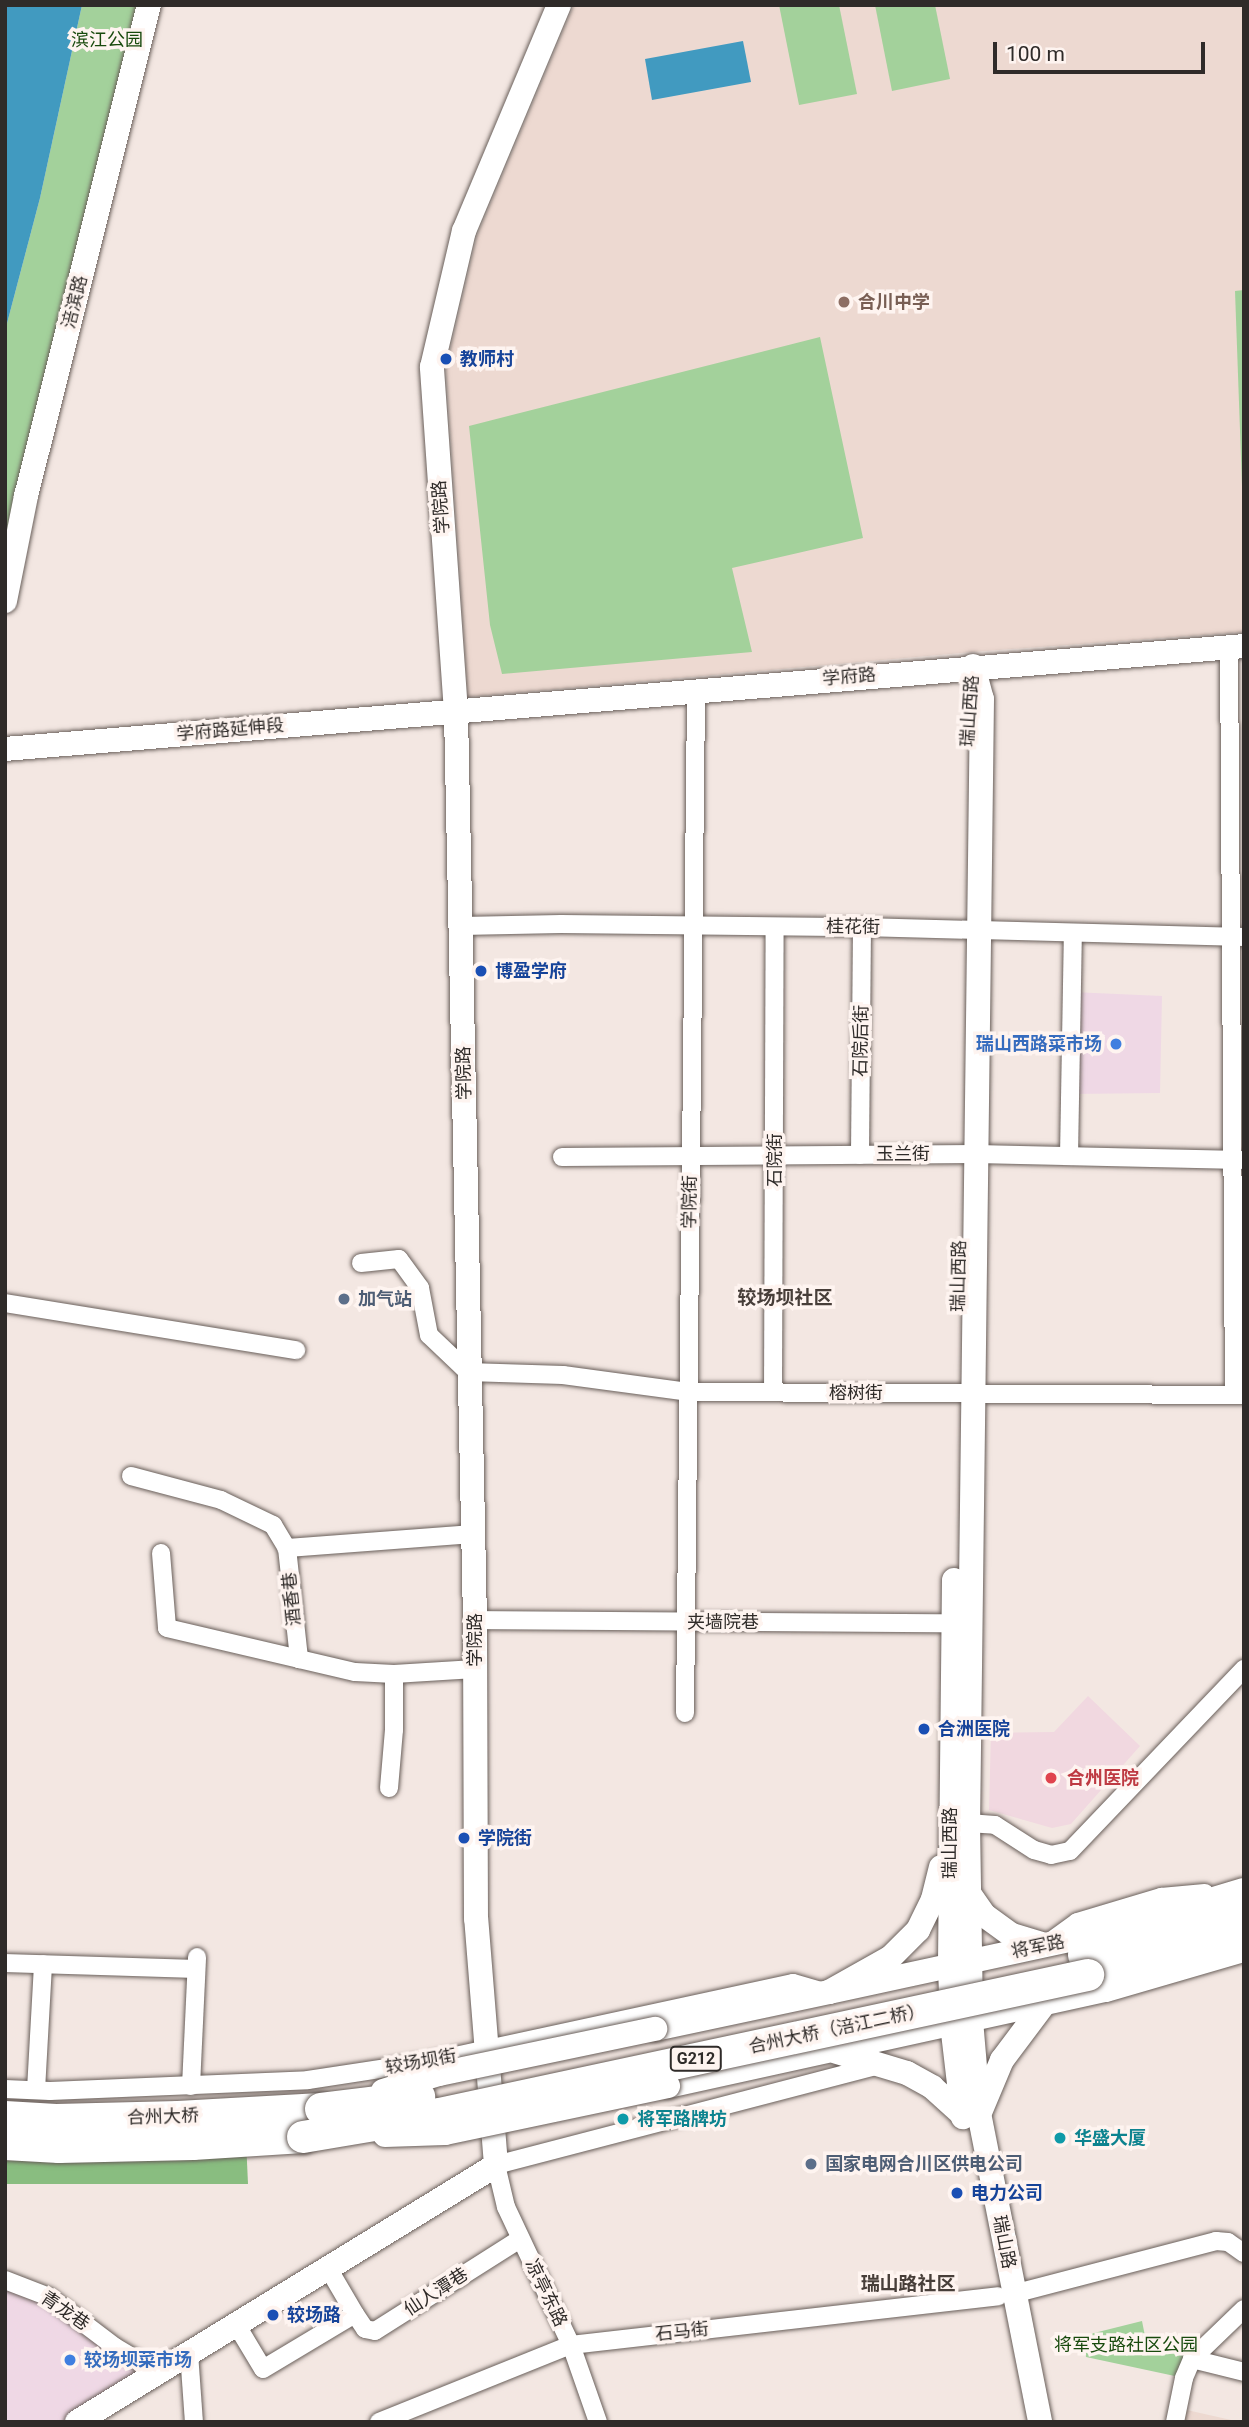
<!DOCTYPE html>
<meta charset="utf-8">
<style>
body{margin:0}
#map{position:relative;width:1249px;height:2427px;overflow:hidden;background:#f3e7e2;font-family:Roboto,"Noto Sans SC",sans-serif}
div>[style]{position:absolute}
[style*='--x']{left:calc(var(--x)*1px);top:calc(var(--y)*1px);width:calc(var(--w)*1px);rotate:calc(var(--a)*1deg)}
.commercial>*{inset:0;background:#efd8e5}
.built>*{inset:0;background:#edd9d1}
.medical>*{inset:0;background:#f1d8e0}
.green>*{inset:0;background:#a3d19b}
.forest>*{inset:0;background:#89bd80}
.water>*{inset:0;background:#419ac0}
.roads{filter:drop-shadow(0 0 2px #695f5a) drop-shadow(0 0 2px #695f5a)}
.street>*{height:18px;margin:-9px;padding:0 9px;transform-origin:9px;border-radius:9px;background:#fff}
.secondary>*{height:24px;margin:-12px;padding:0 12px;transform-origin:12px;border-radius:12px;background:#fff}
.highway>*{height:32px;margin:-16px;padding:0 16px;transform-origin:16px;border-radius:16px;background:#fff}
.bridges{filter:drop-shadow(0 0 2px #695f5a) drop-shadow(0 0 2px #695f5a)}
.secondary-bridge>*{height:24px;margin:-12px;padding:0 12px;transform-origin:12px;border-radius:12px;background:#fff}
.highway-bridge>*{height:32px;margin:-16px;padding:0 16px;transform-origin:16px;border-radius:16px;background:#fff}
.dots>*{width:19px;height:19px;translate:-50% -50%;box-sizing:border-box;border:4px solid #fef4f0;border-radius:50%}
span{translate:-50% -50%;white-space:nowrap;text-align:center;line-height:1.15;-webkit-text-stroke:7px #fef4f0;paint-order:stroke}
.shield-label span{padding:2px 5px;background:#fef4f0;border:2px solid;border-radius:5px;-webkit-text-stroke-width:0}
.shield-label{font-size:16px;color:#2f2b29;font-weight:700}
.park-label{font-size:18px;color:#184a0d}
.street-label{font-size:18px;color:#2f2b29}
.education-label{font-size:18px;color:#785e54;font-weight:700}
.left{translate:0 -50%;text-align:left}
.transit-label{font-size:18px;color:#164399;font-weight:700}
.shop-label{font-size:18px;color:#366cbe;font-weight:700}
.right{translate:-100% -50%;text-align:right}
.service-label{font-size:18px;color:#4e5e75;font-weight:700}
.health-label{font-size:18px;color:#be3a42;font-weight:700}
.culture-label{font-size:18px;color:#0d838f;font-weight:700}
.neighbourhood-label{font-size:19px;color:#473e39;font-weight:700}
.frame{position:absolute;inset:0;border:7px solid #2f2b29;pointer-events:none}
.scale{position:absolute;left:993px;top:42px;width:212px;height:32px;box-sizing:border-box;border:4px solid #2f2b29;border-top:0;padding-left:9px;font-size:21px;line-height:24px;white-space:nowrap;color:#2f2b29;-webkit-text-stroke:5px #fef4f0;paint-order:stroke}
</style>
<div id="map">
<div class="commercial">
<div style="clip-path:polygon(1072px 992px,1162px 996px,1160px 1093px,1070px 1094px)"></div>
<div style="clip-path:polygon(5px 2280px,157px 2372px,77px 2422px,5px 2422px)"></div>
</div>
<div class="built">
<div style="clip-path:polygon(574px 5px,1244px 5px,1244px 632px,972px 652px,468px 697px,446px 368px,477px 236px)"></div>
<div style="clip-path:polygon(1178px 2408px,1240px 2422px,1175px 2422px)"></div>
</div>
<div class="medical">
<div style="clip-path:polygon(1088px 1696px,1140px 1746px,1071px 1824px,1052px 1828px,989px 1810px,991px 1733px,1054px 1732px)"></div>
</div>
<div class="green">
<div style="clip-path:polygon(82px 5px,149px 5px,5px 601px,5px 331px,40px 198px)"></div>
<div style="clip-path:polygon(779px 5px,839px 5px,857px 94px,799px 105px)"></div>
<div style="clip-path:polygon(875px 5px,935px 5px,950px 79px,892px 91px)"></div>
<div style="clip-path:polygon(1244px 290px,1244px 513px,1243px 514px,1235px 291px)"></div>
<div style="clip-path:polygon(820px 337px,863px 538px,732px 568px,752px 652px,502px 674px,490px 625px,469px 426px)"></div>
<div style="clip-path:polygon(1142px 2321px,1145px 2336px,1192px 2359px,1184px 2378px,1086px 2357px,1082px 2336px)"></div>
</div>
<div class="forest">
<div style="clip-path:polygon(246px 2140px,248px 2184px,5px 2184px,5px 2144px)"></div>
</div>
<div class="water">
<div style="clip-path:polygon(5px 5px,82px 5px,40px 198px,5px 331px)"></div>
<div style="clip-path:polygon(743px 41px,751px 82px,652px 100px,645px 59px)"></div>
</div>
<div class="roads">
<div class="street">
<div style="--x:1229;--y:647;--w:748;--a:89.62"></div>
<div style="--x:461;--y:926;--w:100;--a:-1.1"></div>
<div style="--x:561;--y:924;--w:301;--a:0.6"></div>
<div style="--x:862;--y:927;--w:382;--a:1.5"></div>
<div style="--x:860;--y:1155;--w:228;--a:-89.5"></div>
<div style="--x:1069;--y:1156;--w:222;--a:-89"></div>
<div style="--x:562;--y:1157;--w:414;--a:-0.4"></div>
<div style="--x:976;--y:1154;--w:265;--a:1.3"></div>
<div style="--x:361;--y:1263;--w:38;--a:-6"></div>
<div style="--x:399;--y:1259;--w:36;--a:54"></div>
<div style="--x:420;--y:1288;--w:48;--a:79.2"></div>
<div style="--x:429;--y:1335;--w:54;--a:43.5"></div>
<div style="--x:468;--y:1372;--w:95;--a:1.8"></div>
<div style="--x:563;--y:1375;--w:126;--a:7.7"></div>
<div style="--x:688;--y:1392;--w:556;--a:0.31"></div>
<div style="--x:5;--y:1303;--w:295;--a:9.2"></div>
<div style="--x:773;--y:1392;--w:465;--a:-89.8"></div>
<div style="--x:131;--y:1476;--w:93;--a:14.9"></div>
<div style="--x:221;--y:1500;--w:58;--a:25.7"></div>
<div style="--x:273;--y:1525;--w:27;--a:59"></div>
<div style="--x:474;--y:1534;--w:188;--a:175.7"></div>
<div style="--x:287;--y:1548;--w:112;--a:83.8"></div>
<div style="--x:299;--y:1659;--w:57;--a:13.1"></div>
<div style="--x:355;--y:1672;--w:39;--a:3"></div>
<div style="--x:394;--y:1674;--w:81;--a:-3.5"></div>
<div style="--x:161;--y:1553;--w:75;--a:85.4"></div>
<div style="--x:167;--y:1628;--w:136;--a:13.2"></div>
<div style="--x:475;--y:1620;--w:490;--a:0.4"></div>
<div style="--x:685;--y:1713;--w:1023;--a:-89.38"></div>
<div style="--x:389;--y:1788;--w:58;--a:-85.1"></div>
<div style="--x:394;--y:1730;--w:56;--a:-90"></div>
<div style="--x:968;--y:1823;--w:27;--a:4"></div>
<div style="--x:995;--y:1825;--w:46;--a:32.7"></div>
<div style="--x:1034;--y:1850;--w:18;--a:16"></div>
<div style="--x:1051;--y:1855;--w:19;--a:-12"></div>
<div style="--x:1070;--y:1851;--w:252;--a:-46.3"></div>
<div style="--x:1051;--y:1941;--w:32;--a:-36"></div>
<div style="--x:1077;--y:1922;--w:88;--a:-16.6"></div>
<div style="--x:1161;--y:1897;--w:44;--a:-5.2"></div>
<div style="--x:5;--y:1963;--w:191;--a:1.8"></div>
<div style="--x:191;--y:2086;--w:129;--a:-87.3"></div>
<div style="--x:5;--y:2089;--w:45;--a:2.5"></div>
<div style="--x:50;--y:2091;--w:258;--a:-2.4"></div>
<div style="--x:308;--y:2080;--w:125;--a:-8.7"></div>
<div style="--x:432;--y:2061;--w:369;--a:-12.2"></div>
<div style="--x:793;--y:1983;--w:33;--a:16"></div>
<div style="--x:36;--y:2090;--w:126;--a:-86.8"></div>
<div style="--x:5;--y:2280;--w:47;--a:21.1"></div>
<div style="--x:49;--y:2297;--w:83;--a:37.1"></div>
<div style="--x:115;--y:2347;--w:49;--a:30.8"></div>
<div style="--x:1013;--y:2294;--w:210;--a:-14.6"></div>
<div style="--x:1216;--y:2241;--w:12;--a:5"></div>
<div style="--x:1228;--y:2242;--w:19;--a:35"></div>
<div style="--x:355;--y:2314;--w:18;--a:56"></div>
<div style="--x:365;--y:2329;--w:10;--a:11"></div>
<div style="--x:375;--y:2331;--w:172;--a:-32.4"></div>
<div style="--x:236;--y:2324;--w:52;--a:59"></div>
<div style="--x:263;--y:2369;--w:107;--a:-30.9"></div>
<div style="--x:355;--y:2314;--w:53;--a:-120.4"></div>
<div style="--x:189;--y:2353;--w:69;--a:85.9"></div>
<div style="--x:1192;--y:2359;--w:54;--a:14"></div>
<div style="--x:379;--y:2422;--w:207;--a:-21.9"></div>
<div style="--x:571;--y:2345;--w:430;--a:-6.5"></div>
<div style="--x:598;--y:2422;--w:82;--a:-109.3"></div>
<div style="--x:571;--y:2345;--w:153;--a:-115.2"></div>
<div style="--x:506;--y:2207;--w:43;--a:-103.4"></div>
<div style="--x:496;--y:2165;--w:397;--a:-14.6"></div>
<div style="--x:1175;--y:2422;--w:45;--a:-78.4"></div>
<div style="--x:1184;--y:2378;--w:21;--a:-67"></div>
<div style="--x:1192;--y:2359;--w:72;--a:-43.9"></div>
</div>
<div class="secondary">
<div style="--x:5;--y:601;--w:107;--a:-78.7"></div>
<div style="--x:26;--y:496;--w:506;--a:-75.94"></div>
<div style="--x:973;--y:666;--w:34;--a:75"></div>
<div style="--x:982;--y:699;--w:1124;--a:90.71"></div>
<div style="--x:968;--y:1823;--w:197;--a:89.1"></div>
<div style="--x:971;--y:2020;--w:93;--a:85.1"></div>
<div style="--x:979;--y:2113;--w:315;--a:78.8"></div>
<div style="--x:5;--y:749;--w:1243;--a:-4.75"></div>
<div style="--x:954;--y:1580;--w:386;--a:90.6"></div>
<div style="--x:950;--y:1966;--w:58;--a:88"></div>
<div style="--x:952;--y:2024;--w:94;--a:83.3"></div>
<div style="--x:968;--y:1892;--w:28;--a:55"></div>
<div style="--x:984;--y:1915;--w:34;--a:36"></div>
<div style="--x:1012;--y:1935;--w:31;--a:17"></div>
<div style="--x:829;--y:1992;--w:274;--a:-12.2"></div>
<div style="--x:1097;--y:1934;--w:153;--a:-16.7"></div>
<div style="--x:655;--y:2029;--w:178;--a:-12"></div>
<div style="--x:829;--y:1992;--w:71;--a:-29.4"></div>
<div style="--x:891;--y:1957;--w:38;--a:-45"></div>
<div style="--x:918;--y:1930;--w:34;--a:-64"></div>
<div style="--x:933;--y:1899;--w:33;--a:-76"></div>
<div style="--x:837;--y:2052;--w:73;--a:16.7"></div>
<div style="--x:907;--y:2073;--w:29;--a:29"></div>
<div style="--x:932;--y:2087;--w:42;--a:42.1"></div>
<div style="--x:668;--y:2086;--w:448;--a:-12.4"></div>
<div style="--x:1106;--y:1990;--w:144;--a:-16.2"></div>
<div style="--x:981;--y:2110;--w:54;--a:-67.2"></div>
<div style="--x:1002;--y:2060;--w:70;--a:-53.1"></div>
<div style="--x:77;--y:2422;--w:492;--a:-31.5"></div>
<div style="--x:496;--y:2165;--w:247;--a:-94.6"></div>
<div style="--x:476;--y:1919;--w:299;--a:-90.2"></div>
<div style="--x:475;--y:1620;--w:908;--a:-91.2"></div>
<div style="--x:456;--y:712;--w:346;--a:-94"></div>
<div style="--x:432;--y:367;--w:140;--a:-76.8"></div>
<div style="--x:464;--y:231;--w:245;--a:-67.2"></div>
</div>
<div class="highway">
<div style="--x:1084;--y:1955;--w:167;--a:-16.4"></div>
<div style="--x:1117;--y:1968;--w:132;--a:-15.8"></div>
<div style="--x:5;--y:2117;--w:51;--a:3.4"></div>
<div style="--x:56;--y:2120;--w:122;--a:-1.4"></div>
<div style="--x:178;--y:2117;--w:143;--a:-3.2"></div>
<div style="--x:5;--y:2144;--w:54;--a:3.2"></div>
<div style="--x:59;--y:2147;--w:134;--a:-1.3"></div>
<div style="--x:193;--y:2144;--w:110;--a:-3.6"></div>
</div>
</div>
<div class="bridges">
<div class="secondary-bridge">
<div style="--x:383;--y:2091;--w:59;--a:-16.9"></div>
<div style="--x:439;--y:2074;--w:221;--a:-11.8"></div>
<div style="--x:385;--y:2135;--w:60;--a:-1.9"></div>
<div style="--x:445;--y:2133;--w:228;--a:-11.9"></div>
</div>
<div class="highway-bridge">
<div style="--x:321;--y:2109;--w:99;--a:-7"></div>
<div style="--x:303;--y:2137;--w:139;--a:-9.5"></div>
<div style="--x:440;--y:2114;--w:663;--a:-12.11"></div>
</div>
</div>
<div class="dots">
<div style="left:844px;top:302px;background:#8d6e63"></div>
<div style="left:446px;top:359px;background:#1a4fb4"></div>
<div style="left:481px;top:971px;background:#1a4fb4"></div>
<div style="left:1116px;top:1044px;background:#3f7fe0"></div>
<div style="left:344px;top:1299px;background:#5c6f8a"></div>
<div style="left:924px;top:1729px;background:#1a4fb4"></div>
<div style="left:1051px;top:1778px;background:#e0444e"></div>
<div style="left:464px;top:1838px;background:#1a4fb4"></div>
<div style="left:623px;top:2119px;background:#0f9aa8"></div>
<div style="left:1060px;top:2138px;background:#0f9aa8"></div>
<div style="left:811px;top:2164px;background:#5c6f8a"></div>
<div style="left:957px;top:2193px;background:#1a4fb4"></div>
<div style="left:273px;top:2315px;background:#1a4fb4"></div>
<div style="left:70px;top:2360px;background:#3f7fe0"></div>
</div>
<div class="shield-label">
<span style="left:696px;top:2059px">G212</span>
</div>
<div class="park-label">
<span style="left:107px;top:40px">滨江公园</span>
<span style="left:1126px;top:2345px">将军支路社区公园</span>
</div>
<div class="street-label">
<span style="left:75px;top:302px;rotate:-76deg">涪滨路</span>
<span style="left:441px;top:507px;rotate:-94deg">学院路</span>
<span style="left:849px;top:677px;rotate:-5deg">学府路</span>
<span style="left:970px;top:711px;rotate:-86deg">瑞山西路</span>
<span style="left:230px;top:730px;rotate:-5deg">学府路延伸段</span>
<span style="left:853px;top:927px;rotate:1deg">桂花街</span>
<span style="left:861px;top:1041px;rotate:-89deg">石院后街</span>
<span style="left:464px;top:1073px;rotate:-91deg">学院路</span>
<span style="left:903px;top:1154px">玉兰街</span>
<span style="left:775px;top:1160px;rotate:-90deg">石院街</span>
<span style="left:690px;top:1202px;rotate:-89deg">学院街</span>
<span style="left:959px;top:1276px;rotate:-89deg">瑞山西路</span>
<span style="left:856px;top:1393px">榕树街</span>
<span style="left:292px;top:1599px;rotate:-96deg">酒香巷</span>
<span style="left:723px;top:1622px">夹墙院巷</span>
<span style="left:475px;top:1640px;rotate:-90deg">学院路</span>
<span style="left:950px;top:1843px;rotate:-90deg">瑞山西路</span>
<span style="left:1038px;top:1947px;rotate:-12deg">将军路</span>
<span style="left:837px;top:2029px;rotate:-12deg">合州大桥（涪江二桥）</span>
<span style="left:421px;top:2062px;rotate:-10deg">较场坝街</span>
<span style="left:163px;top:2117px;rotate:-2deg">合州大桥</span>
<span style="left:1004px;top:2242px;rotate:79deg">瑞山路</span>
<span style="left:436px;top:2292px;rotate:-33deg">仙人潭巷</span>
<span style="left:546px;top:2293px;rotate:64deg">凉亭东路</span>
<span style="left:65px;top:2311px;rotate:34deg">青龙巷</span>
<span style="left:682px;top:2332px;rotate:-6deg">石马街</span>
</div>
<div class="education-label">
<span class="left" style="left:858px;top:302px">合川中学</span>
</div>
<div class="transit-label">
<span class="left" style="left:460px;top:359px">教师村</span>
<span class="left" style="left:495px;top:971px">博盈学府</span>
<span class="left" style="left:938px;top:1729px">合洲医院</span>
<span class="left" style="left:478px;top:1838px">学院街</span>
<span class="left" style="left:971px;top:2193px">电力公司</span>
<span class="left" style="left:287px;top:2315px">较场路</span>
</div>
<div class="shop-label">
<span class="right" style="left:1102px;top:1044px">瑞山西路菜市场</span>
<span class="left" style="left:84px;top:2360px">较场坝菜市场</span>
</div>
<div class="service-label">
<span class="left" style="left:358px;top:1299px">加气站</span>
<span class="left" style="left:825px;top:2164px">国家电网合川区供电公司</span>
</div>
<div class="health-label">
<span class="left" style="left:1067px;top:1778px">合州医院</span>
</div>
<div class="culture-label">
<span class="left" style="left:637px;top:2119px">将军路牌坊</span>
<span class="left" style="left:1074px;top:2138px">华盛大厦</span>
</div>
<div class="neighbourhood-label">
<span style="left:785px;top:1298px">较场坝社区</span>
<span style="left:908px;top:2284px">瑞山路社区</span>
</div>
<div class="frame"></div>
<div class="scale">100 m</div>
</div>
